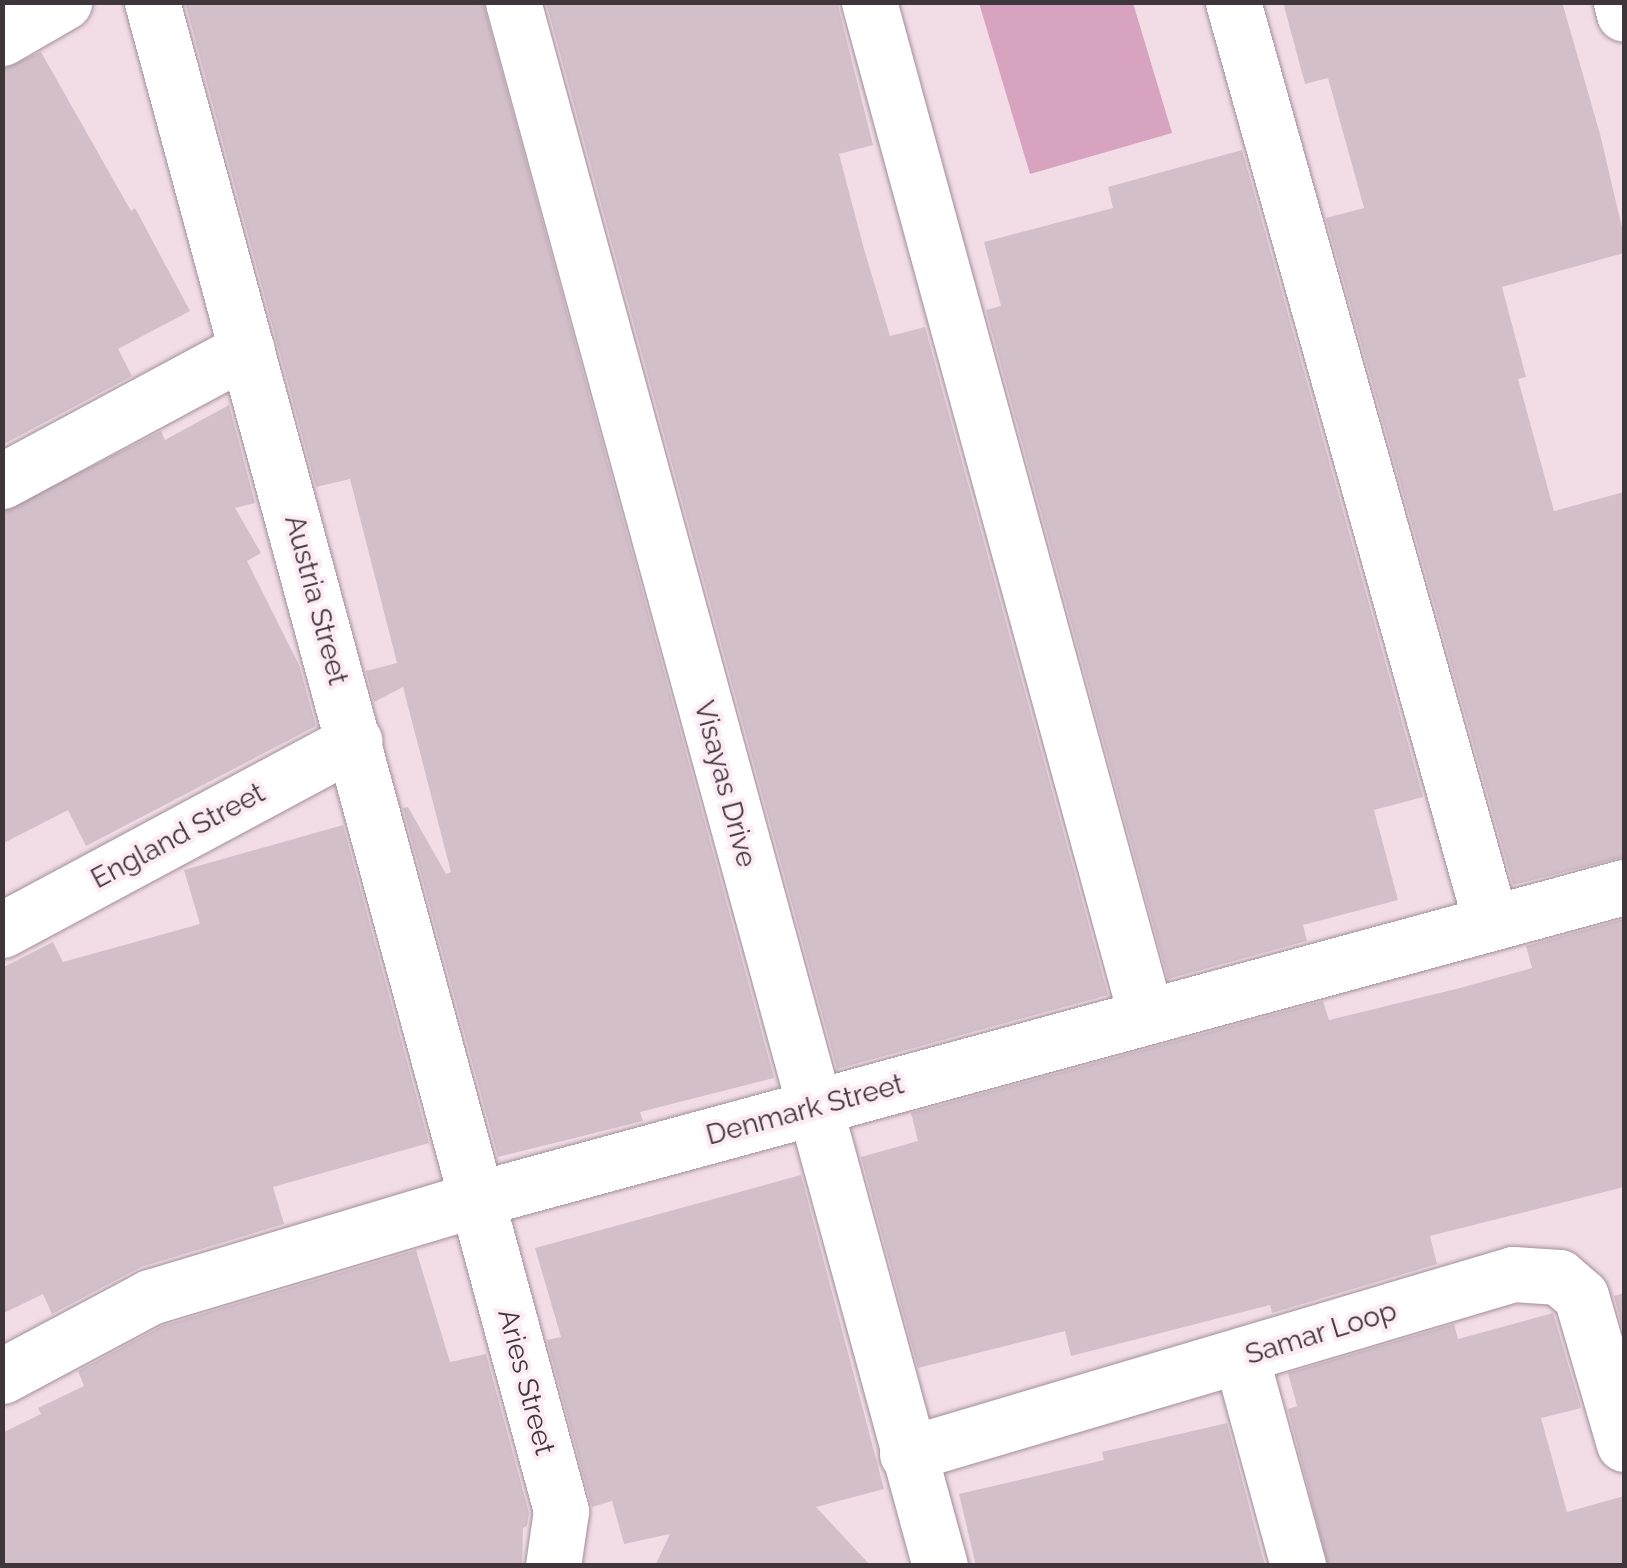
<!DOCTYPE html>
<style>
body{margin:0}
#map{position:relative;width:1627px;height:1568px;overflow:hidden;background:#f2dde7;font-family:Raleway,sans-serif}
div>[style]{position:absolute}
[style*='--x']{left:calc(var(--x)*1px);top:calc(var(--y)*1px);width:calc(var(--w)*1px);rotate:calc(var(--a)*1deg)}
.green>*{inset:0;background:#d8a3bf}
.building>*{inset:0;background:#d3bfc9}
.roads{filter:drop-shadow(0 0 2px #a28f99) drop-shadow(0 0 2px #a28f99)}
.minor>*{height:55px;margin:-27.5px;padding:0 27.5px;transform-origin:27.5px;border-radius:27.5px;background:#fff}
span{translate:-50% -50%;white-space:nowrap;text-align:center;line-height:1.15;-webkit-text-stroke:8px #fdebf4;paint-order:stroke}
.street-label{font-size:28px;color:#3e363a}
.frame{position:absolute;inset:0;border:5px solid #3e363a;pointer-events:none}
</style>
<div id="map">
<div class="green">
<div style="clip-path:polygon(979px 3px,1133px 3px,1172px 133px,1030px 174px)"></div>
</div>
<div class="building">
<div style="clip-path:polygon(185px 2px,483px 2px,774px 1078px,640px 1112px,643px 1121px,498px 1157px,403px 808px,408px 807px,446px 874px,451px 872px,403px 687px,374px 702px,366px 671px,397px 663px,350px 479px,316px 487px)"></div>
<div style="clip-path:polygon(546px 2px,837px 2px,873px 145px,839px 154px,864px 249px,890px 336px,925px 327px,1108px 995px,837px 1069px)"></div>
<div style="clip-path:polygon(1283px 2px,1562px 2px,1600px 134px,1624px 236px,1624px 253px,1502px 287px,1526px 377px,1518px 379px,1554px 511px,1624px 492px,1624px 857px,1513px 885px,1326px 218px,1364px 208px,1328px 78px,1305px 84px)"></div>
<div style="clip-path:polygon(41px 52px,131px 211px,135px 208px,190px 311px,118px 349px,132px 376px,2px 445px,2px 69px)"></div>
<div style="clip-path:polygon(1242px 150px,1423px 797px,1374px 810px,1398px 900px,1303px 925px,1307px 941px,1168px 979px,986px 310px,1001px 306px,984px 242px,1113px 208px,1108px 187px)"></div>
<div style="clip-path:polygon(229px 405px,255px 503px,235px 508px,261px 553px,247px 561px,299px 665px,316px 726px,86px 846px,68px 810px,2px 844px,2px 512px,161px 431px,165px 440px)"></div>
<div style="clip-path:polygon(343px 825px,429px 1143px,273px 1187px,284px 1224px,141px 1267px,52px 1314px,43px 1294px,2px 1314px,2px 968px,53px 942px,63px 962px,200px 924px,184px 870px)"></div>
<div style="clip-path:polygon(1624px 919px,1624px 1187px,1430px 1236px,1437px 1264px,1272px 1313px,1270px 1305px,1071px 1356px,1065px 1331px,918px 1368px,861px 1157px,918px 1141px,911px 1113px,1323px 1001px,1329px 1020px,1460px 988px,1532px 968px,1526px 946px)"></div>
<div style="clip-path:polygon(801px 1175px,884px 1489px,816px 1507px,871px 1566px,655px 1566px,670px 1534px,624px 1544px,612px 1501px,592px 1507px,547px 1340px,561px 1337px,535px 1248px)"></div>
<div style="clip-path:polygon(416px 1250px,450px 1362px,486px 1354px,529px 1513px,527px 1526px,523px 1528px,522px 1566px,2px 1566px,2px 1433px,41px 1414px,38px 1408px,84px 1386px,78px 1371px,162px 1326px)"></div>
<div style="clip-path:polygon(1624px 1293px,1624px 1334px,1614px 1296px)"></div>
<div style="clip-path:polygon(1553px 1313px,1581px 1408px,1541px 1418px,1567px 1512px,1624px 1496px,1624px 1566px,1328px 1566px,1288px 1409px,1297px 1406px,1288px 1373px,1454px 1324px,1458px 1339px)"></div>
<div style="clip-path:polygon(1227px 1423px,1265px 1566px,976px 1566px,959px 1494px,1104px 1460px,1102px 1452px)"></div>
</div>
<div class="roads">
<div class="minor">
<div style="--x:152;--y:2;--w:1563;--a:74.83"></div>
<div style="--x:561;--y:1511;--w:56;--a:98.3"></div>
<div style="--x:513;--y:2;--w:1621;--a:74.73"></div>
<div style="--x:869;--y:2;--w:1051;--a:74.72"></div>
<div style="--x:1233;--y:2;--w:956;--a:74.35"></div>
<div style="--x:1621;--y:2;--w:12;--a:76"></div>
<div style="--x:2;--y:38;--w:72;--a:-30.1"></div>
<div style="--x:2;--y:481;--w:278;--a:-28.3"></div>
<div style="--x:2;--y:930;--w:400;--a:-28.2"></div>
<div style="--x:1241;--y:1357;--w:217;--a:74.7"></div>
<div style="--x:2;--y:1376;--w:168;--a:-28.1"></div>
<div style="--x:150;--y:1297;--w:341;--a:-16.7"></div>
<div style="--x:477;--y:1199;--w:1189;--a:-15.22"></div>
<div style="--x:907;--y:1454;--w:632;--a:-16.54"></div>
<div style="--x:1513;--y:1274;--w:46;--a:3.7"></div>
<div style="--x:1559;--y:1277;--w:29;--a:41"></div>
<div style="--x:1581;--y:1296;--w:154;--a:73.8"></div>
</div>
</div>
<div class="street-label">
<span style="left:316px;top:600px;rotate:75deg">Austria Street</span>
<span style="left:725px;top:784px;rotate:75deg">Visayas Drive</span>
<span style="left:178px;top:836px;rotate:-28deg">England Street</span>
<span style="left:805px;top:1110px;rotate:-15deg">Denmark Street</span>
<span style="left:1321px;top:1333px;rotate:-17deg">Samar Loop</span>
<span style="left:526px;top:1382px;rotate:75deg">Aries Street</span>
</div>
<div class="frame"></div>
</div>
